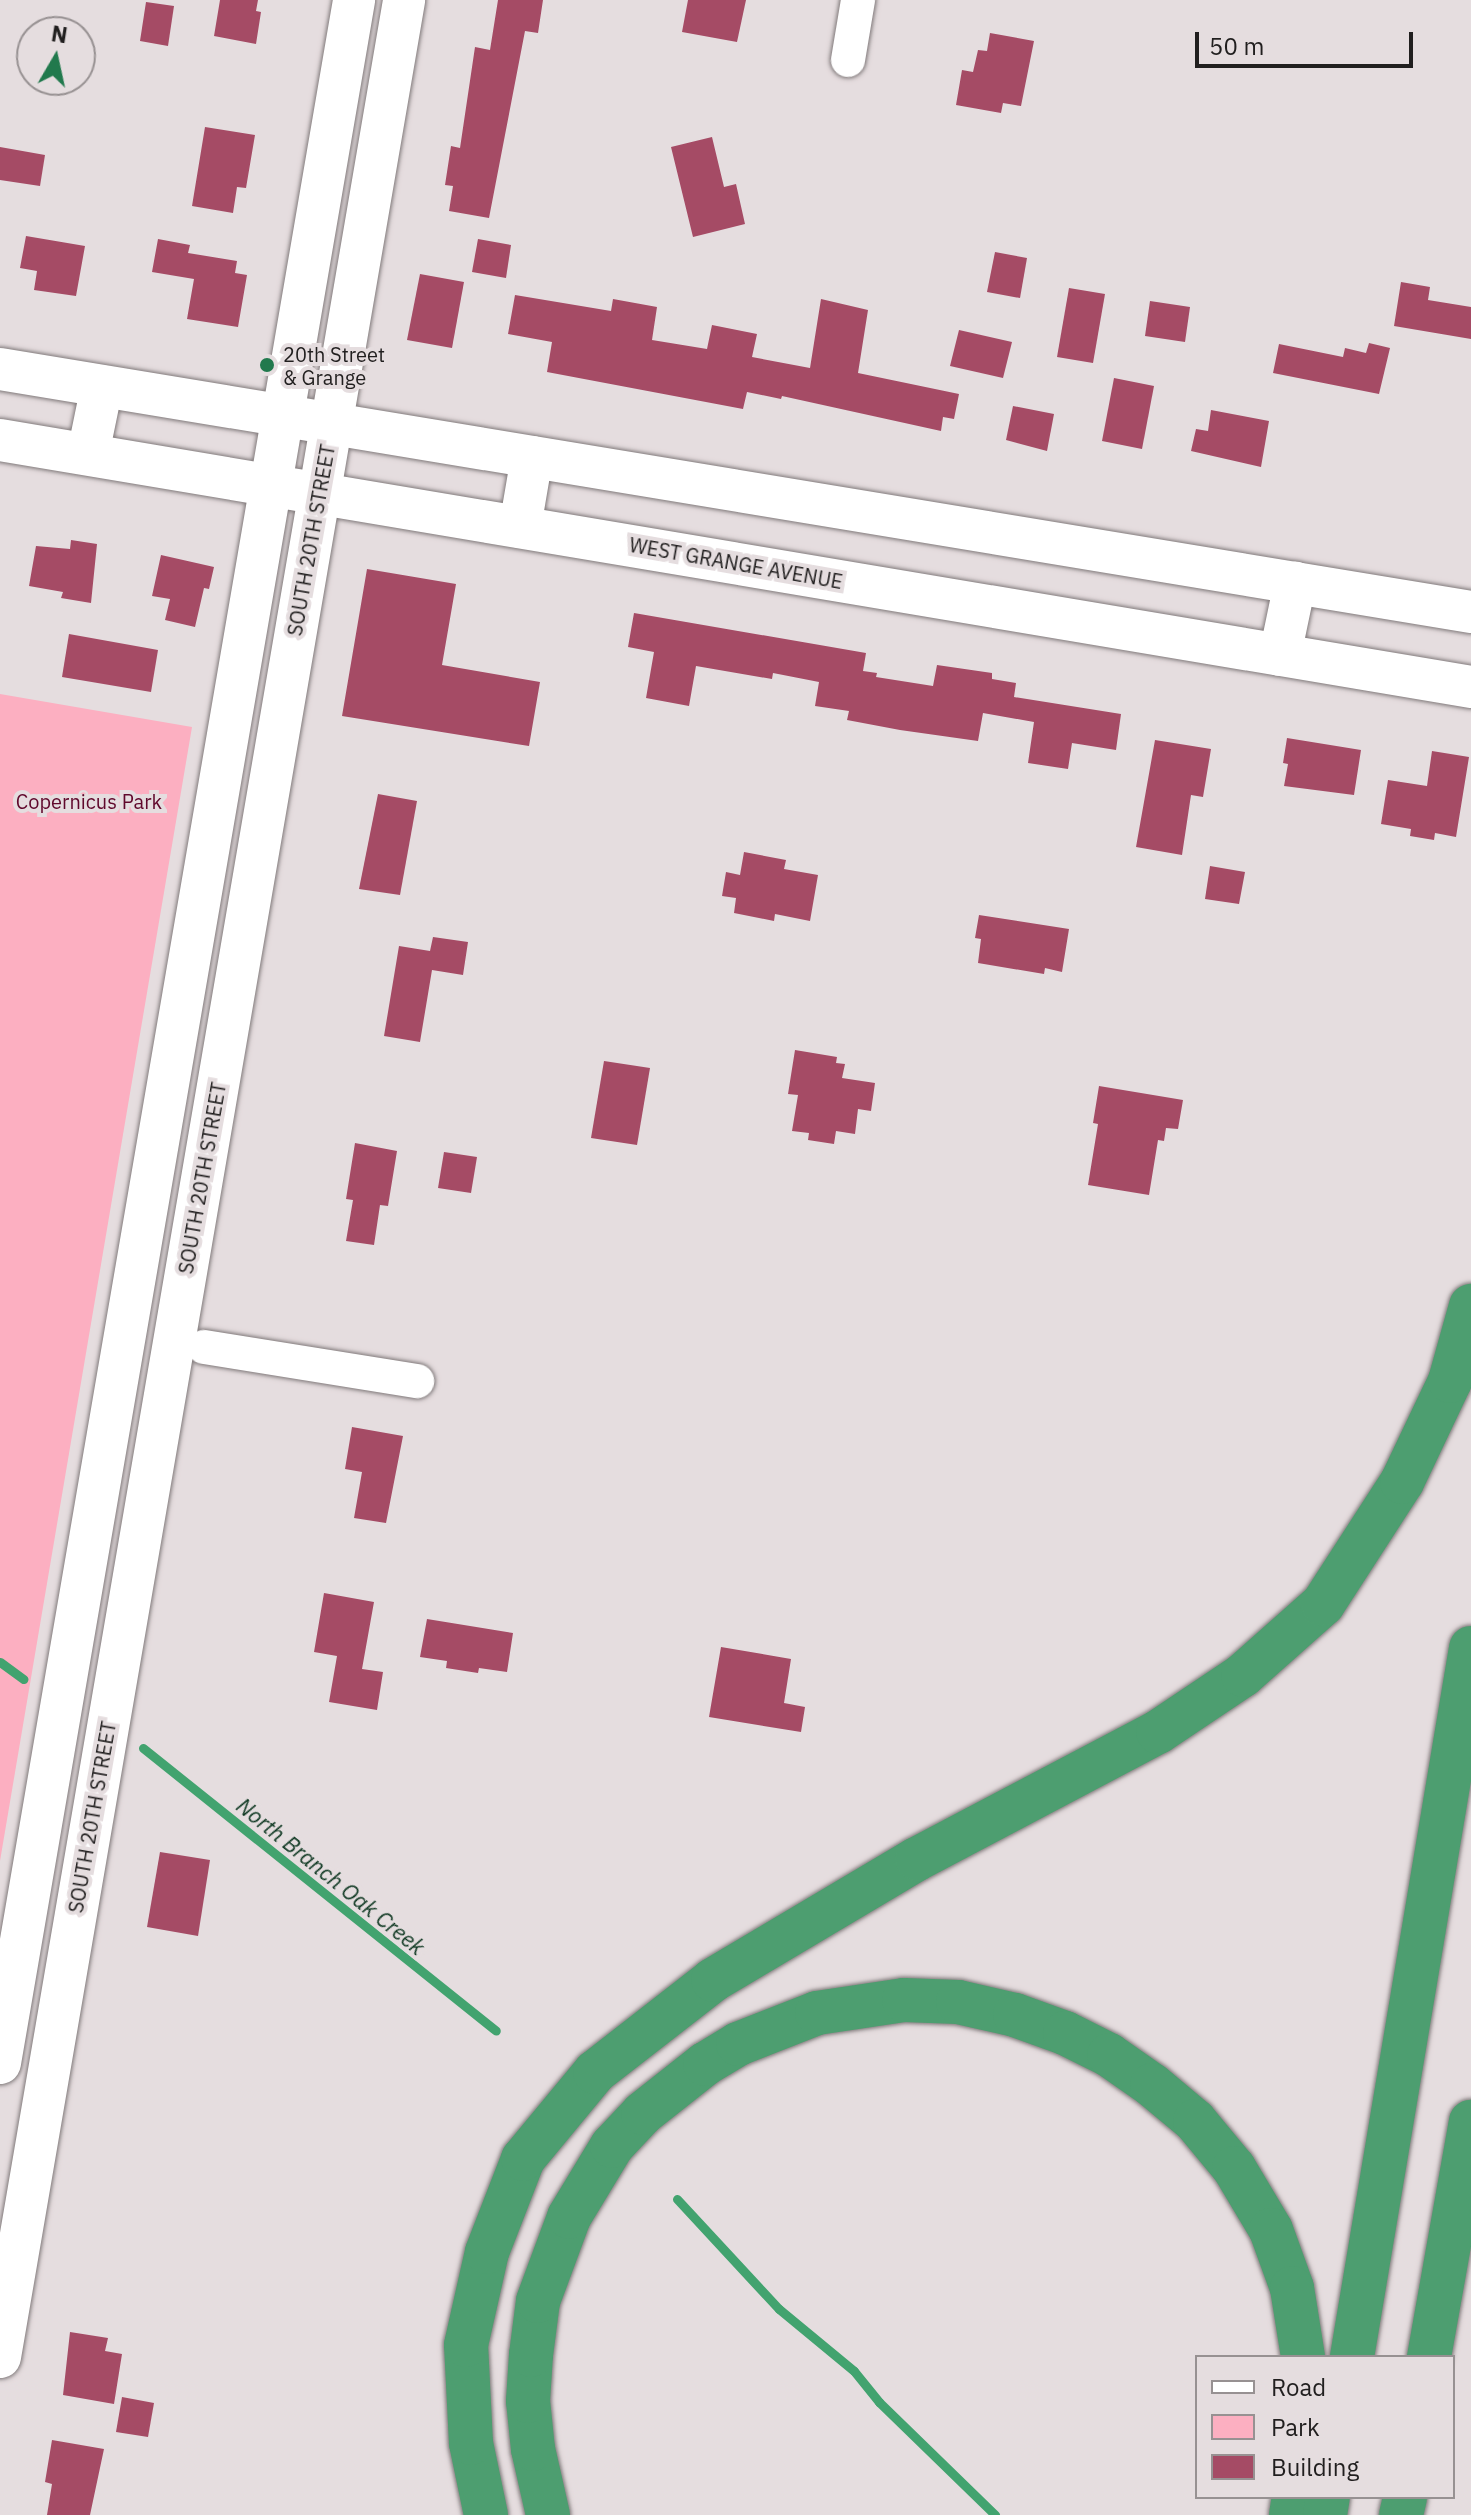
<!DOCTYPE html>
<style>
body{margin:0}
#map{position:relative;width:1471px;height:2515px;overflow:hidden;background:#e5dddf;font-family:"IBM Plex Sans",sans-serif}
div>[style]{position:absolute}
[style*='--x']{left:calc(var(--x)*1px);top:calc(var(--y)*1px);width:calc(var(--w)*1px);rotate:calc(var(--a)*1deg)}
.green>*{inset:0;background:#fcafc1}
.stream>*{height:9px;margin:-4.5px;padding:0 4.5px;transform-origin:4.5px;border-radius:4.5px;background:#42a36f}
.building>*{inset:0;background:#a54b65}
.roads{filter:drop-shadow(0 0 2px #817a7b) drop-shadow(0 0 2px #817a7b)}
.minor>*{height:34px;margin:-17px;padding:0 17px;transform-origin:17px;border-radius:17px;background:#fff}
.tertiary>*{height:42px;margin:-21px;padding:0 21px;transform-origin:21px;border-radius:21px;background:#fff}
.motorway>*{height:44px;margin:-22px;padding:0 22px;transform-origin:22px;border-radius:22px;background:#4d9e70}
.dots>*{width:22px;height:22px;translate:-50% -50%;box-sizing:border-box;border:4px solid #e5dddf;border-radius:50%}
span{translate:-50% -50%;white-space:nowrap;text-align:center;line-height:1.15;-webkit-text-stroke:8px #e5dddf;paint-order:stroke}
.poi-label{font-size:20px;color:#211f1f}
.left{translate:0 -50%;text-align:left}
.street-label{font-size:20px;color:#211f1f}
.park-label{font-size:20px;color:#60082c}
.water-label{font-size:22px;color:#103923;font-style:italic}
.legend{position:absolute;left:1195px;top:2355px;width:260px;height:144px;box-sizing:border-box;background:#e5dddf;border:2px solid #979192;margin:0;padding:10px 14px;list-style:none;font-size:24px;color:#211f1f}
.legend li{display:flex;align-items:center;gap:16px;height:40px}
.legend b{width:40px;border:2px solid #979192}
.north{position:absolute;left:16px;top:16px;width:80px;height:80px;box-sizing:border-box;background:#e5dddf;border:2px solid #979192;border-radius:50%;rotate:9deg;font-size:22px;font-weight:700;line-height:32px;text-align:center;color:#211f1f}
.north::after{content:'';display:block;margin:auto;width:28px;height:36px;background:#21794d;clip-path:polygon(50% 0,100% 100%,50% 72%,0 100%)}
.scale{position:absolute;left:1195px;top:32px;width:218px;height:36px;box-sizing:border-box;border:4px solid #211f1f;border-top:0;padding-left:10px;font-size:24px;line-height:28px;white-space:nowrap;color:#211f1f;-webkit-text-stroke:6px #e5dddf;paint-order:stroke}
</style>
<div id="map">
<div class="green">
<div style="clip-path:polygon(0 694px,192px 727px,0 1861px)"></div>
</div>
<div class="stream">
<div style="--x:0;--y:1662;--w:29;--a:36"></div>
<div style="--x:143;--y:1748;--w:452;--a:38.7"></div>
<div style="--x:677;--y:2199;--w:150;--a:47.2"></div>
<div style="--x:779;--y:2309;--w:97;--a:39.6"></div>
<div style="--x:854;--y:2371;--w:40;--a:51"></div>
<div style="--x:879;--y:2402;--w:162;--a:44.2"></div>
</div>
<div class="building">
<div style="clip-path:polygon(220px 0,258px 0,256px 11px,261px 12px,256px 44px,214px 36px)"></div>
<div style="clip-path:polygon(498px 0,543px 0,538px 33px,525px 31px,489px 218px,449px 211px,453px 186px,445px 185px,451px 146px,460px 148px,475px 47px,490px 50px)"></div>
<div style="clip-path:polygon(688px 0,746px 0,737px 42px,682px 32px)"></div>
<div style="clip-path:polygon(146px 2px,174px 6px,168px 46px,140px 41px)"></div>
<div style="clip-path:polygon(990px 33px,1034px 41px,1021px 106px,1003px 103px,1001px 113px,956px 105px,962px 70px,973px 72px,978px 50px,987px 51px)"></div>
<div style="clip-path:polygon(205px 127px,255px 135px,246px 188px,237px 187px,233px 213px,192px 206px)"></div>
<div style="clip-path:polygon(712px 137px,724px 187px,736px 184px,745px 224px,693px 237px,671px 147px)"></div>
<div style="clip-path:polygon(0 147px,45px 155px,40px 186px,0 180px)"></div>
<div style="clip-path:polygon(26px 236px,85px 246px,76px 296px,34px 290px,37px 271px,20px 268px)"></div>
<div style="clip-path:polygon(158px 239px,190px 245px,188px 253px,237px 261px,235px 273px,247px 275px,238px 327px,187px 319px,194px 279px,152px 272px)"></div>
<div style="clip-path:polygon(478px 239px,511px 245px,506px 278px,472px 272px)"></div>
<div style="clip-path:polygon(995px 252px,1027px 258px,1020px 298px,987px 292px)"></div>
<div style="clip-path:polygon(420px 274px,464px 282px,452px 348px,407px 340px)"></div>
<div style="clip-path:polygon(1401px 282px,1430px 287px,1428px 300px,1471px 307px,1471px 339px,1394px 326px)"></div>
<div style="clip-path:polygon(1069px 288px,1105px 294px,1093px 363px,1057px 357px)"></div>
<div style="clip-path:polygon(515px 295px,611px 311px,613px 299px,657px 307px,652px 340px,707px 349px,712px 325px,757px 334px,752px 357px,810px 368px,821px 299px,868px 310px,858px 373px,959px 394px,954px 419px,943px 417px,941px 431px,782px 396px,781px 399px,747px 392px,743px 409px,547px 372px,552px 342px,508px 334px)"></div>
<div style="clip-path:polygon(1150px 301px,1190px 307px,1185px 342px,1145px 336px)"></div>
<div style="clip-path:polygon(959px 330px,1012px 342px,1003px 378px,950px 366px)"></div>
<div style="clip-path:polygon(1369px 343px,1390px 348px,1379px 394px,1273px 373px,1279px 344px,1343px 357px,1345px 348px,1366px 353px)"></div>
<div style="clip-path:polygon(1114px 378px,1154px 386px,1142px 449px,1102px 441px)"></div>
<div style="clip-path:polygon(1013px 406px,1054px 414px,1047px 451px,1006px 440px)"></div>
<div style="clip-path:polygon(1211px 410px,1269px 421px,1261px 467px,1191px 451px,1196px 429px,1208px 431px)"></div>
<div style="clip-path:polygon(71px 540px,97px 544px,91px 603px,61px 598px,63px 592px,29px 586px,36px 546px,70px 549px)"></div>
<div style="clip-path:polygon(161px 555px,214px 567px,209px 589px,204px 588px,195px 627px,165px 620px,170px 599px,152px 596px)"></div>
<div style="clip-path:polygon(367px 569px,456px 584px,442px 665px,540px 682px,529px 746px,342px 716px)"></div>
<div style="clip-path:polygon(634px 613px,866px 653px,863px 671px,877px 673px,876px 677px,933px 686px,937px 665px,992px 673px,992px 679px,1016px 683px,1014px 697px,1121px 714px,1116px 750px,1072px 743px,1068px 769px,1028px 763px,1034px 722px,983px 713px,978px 741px,900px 730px,847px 720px,849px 711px,815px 706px,819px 682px,773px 673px,772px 679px,696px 666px,689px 706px,646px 698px,654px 652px,628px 647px)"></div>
<div style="clip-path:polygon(69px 634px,158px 650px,151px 692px,62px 677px)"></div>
<div style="clip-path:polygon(1287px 738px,1361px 750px,1354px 795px,1284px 786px,1288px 764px,1283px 763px)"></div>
<div style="clip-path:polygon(1155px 740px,1211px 749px,1203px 797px,1191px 795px,1182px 855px,1136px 847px)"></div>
<div style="clip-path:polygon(1432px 751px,1469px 757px,1456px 837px,1435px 833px,1434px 840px,1410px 836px,1411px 829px,1381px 824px,1388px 780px,1427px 786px)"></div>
<div style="clip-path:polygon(378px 794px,417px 801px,400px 895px,359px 889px)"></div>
<div style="clip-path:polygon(744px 852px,786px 860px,784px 869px,818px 875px,810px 921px,775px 914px,774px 921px,734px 913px,736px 898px,722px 896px,726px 872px,740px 875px)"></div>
<div style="clip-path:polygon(1210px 866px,1245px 872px,1239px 904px,1205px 899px)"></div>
<div style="clip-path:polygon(979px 915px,1069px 929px,1062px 972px,1045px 968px,1044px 974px,978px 963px,981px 939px,975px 938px)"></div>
<div style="clip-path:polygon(433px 937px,468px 942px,463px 975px,432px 970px,420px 1042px,384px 1036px,399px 946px,430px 951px)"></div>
<div style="clip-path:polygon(795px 1050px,837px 1057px,836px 1063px,845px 1064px,842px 1078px,875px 1083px,871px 1111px,858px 1109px,855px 1134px,836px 1131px,834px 1144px,808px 1140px,809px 1133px,792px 1131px,798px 1095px,788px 1094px)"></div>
<div style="clip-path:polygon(604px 1061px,650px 1068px,637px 1145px,591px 1138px)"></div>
<div style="clip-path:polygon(1099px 1086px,1183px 1100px,1178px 1129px,1166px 1128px,1164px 1141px,1158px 1140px,1149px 1195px,1088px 1185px,1098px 1124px,1093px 1123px)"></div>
<div style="clip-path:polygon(355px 1143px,397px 1151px,388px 1206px,380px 1205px,374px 1245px,346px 1241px,353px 1200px,346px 1199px)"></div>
<div style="clip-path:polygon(444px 1152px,477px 1157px,471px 1193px,438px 1188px)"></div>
<div style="clip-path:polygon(352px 1427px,403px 1436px,386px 1523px,354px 1518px,362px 1472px,345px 1469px)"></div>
<div style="clip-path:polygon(324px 1593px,374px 1602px,362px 1669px,383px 1672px,377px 1710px,329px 1702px,337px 1656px,314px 1652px)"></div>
<div style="clip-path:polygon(427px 1619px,513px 1633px,507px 1672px,479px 1668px,478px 1673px,446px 1668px,447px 1661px,420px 1657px)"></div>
<div style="clip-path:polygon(721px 1647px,791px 1659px,784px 1703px,805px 1707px,801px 1732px,709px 1717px)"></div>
<div style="clip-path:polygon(160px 1852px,210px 1860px,198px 1936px,147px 1927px)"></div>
<div style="clip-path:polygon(70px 2332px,108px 2338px,105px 2351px,122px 2354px,114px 2404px,63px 2395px)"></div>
<div style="clip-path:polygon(122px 2397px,154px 2403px,148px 2437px,116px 2432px)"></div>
<div style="clip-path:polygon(52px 2440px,104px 2449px,90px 2515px,47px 2515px,52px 2484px,45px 2482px)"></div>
</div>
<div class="roads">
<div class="minor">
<div style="--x:848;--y:60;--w:61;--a:-80.5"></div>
<div style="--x:204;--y:1347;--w:216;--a:9.1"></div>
</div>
<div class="tertiary">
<div style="--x:0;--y:369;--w:1491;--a:9.38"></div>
<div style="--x:0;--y:440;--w:1492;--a:9.53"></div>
<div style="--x:88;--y:454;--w:69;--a:-78.4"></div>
<div style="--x:520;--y:527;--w:71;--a:-80.3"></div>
<div style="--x:1280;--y:655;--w:74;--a:-78.2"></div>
<div style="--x:0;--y:2063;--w:2093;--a:-80.26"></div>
<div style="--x:0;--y:2357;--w:2391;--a:-80.27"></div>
</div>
<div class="motorway">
<div style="--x:1352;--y:2357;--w:719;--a:-80.47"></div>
<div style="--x:1429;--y:2357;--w:239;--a:-79.9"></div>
<div style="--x:486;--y:2515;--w:74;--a:-101.8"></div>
<div style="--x:471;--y:2443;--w:98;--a:-92.9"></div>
<div style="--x:466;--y:2345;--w:95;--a:-77.3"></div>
<div style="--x:487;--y:2252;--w:100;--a:-68.8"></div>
<div style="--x:523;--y:2159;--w:113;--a:-50.4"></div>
<div style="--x:595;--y:2072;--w:150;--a:-37.9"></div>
<div style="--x:713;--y:1980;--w:237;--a:-30.7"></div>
<div style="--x:917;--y:1859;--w:272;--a:-27.8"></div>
<div style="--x:1158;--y:1732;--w:102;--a:-33.8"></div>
<div style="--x:1243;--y:1675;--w:107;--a:-41.6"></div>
<div style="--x:1323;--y:1604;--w:145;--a:-57.1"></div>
<div style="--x:1402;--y:1482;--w:112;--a:-64.6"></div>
<div style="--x:1450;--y:1381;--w:78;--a:-74.4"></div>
<div style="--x:548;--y:2515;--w:68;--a:-102.8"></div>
<div style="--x:533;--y:2449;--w:48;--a:-95.9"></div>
<div style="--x:528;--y:2401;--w:46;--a:-86.3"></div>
<div style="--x:531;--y:2355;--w:54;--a:-82.6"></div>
<div style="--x:538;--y:2301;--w:90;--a:-69.7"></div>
<div style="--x:569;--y:2217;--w:83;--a:-58.8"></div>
<div style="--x:612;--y:2146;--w:45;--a:-46.8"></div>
<div style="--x:643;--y:2113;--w:79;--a:-38.3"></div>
<div style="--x:705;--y:2064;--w:39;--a:-31"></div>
<div style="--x:738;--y:2044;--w:85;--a:-21.4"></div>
<div style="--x:817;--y:2013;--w:88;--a:-8.5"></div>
<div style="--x:904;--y:2000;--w:54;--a:2.1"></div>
<div style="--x:958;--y:2002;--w:58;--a:12.8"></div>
<div style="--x:1015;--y:2015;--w:53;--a:19.8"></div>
<div style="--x:1065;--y:2033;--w:49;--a:26.6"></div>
<div style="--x:1109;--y:2055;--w:52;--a:34.9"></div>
<div style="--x:1152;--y:2085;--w:56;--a:39.9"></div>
<div style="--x:1195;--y:2121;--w:61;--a:50.3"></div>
<div style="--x:1234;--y:2168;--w:72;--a:59.2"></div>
<div style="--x:1271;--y:2230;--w:62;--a:70.1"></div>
<div style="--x:1292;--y:2288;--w:70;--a:80.9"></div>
<div style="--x:1291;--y:2515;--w:18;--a:-81"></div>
<div style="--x:1325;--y:2515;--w:18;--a:-81"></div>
<div style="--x:1401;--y:2515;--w:18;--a:-77"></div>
</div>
</div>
<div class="dots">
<div style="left:267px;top:365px;background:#21794d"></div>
</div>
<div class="poi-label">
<span class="left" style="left:283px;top:366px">20th Street<br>&amp; Grange</span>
</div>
<div class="street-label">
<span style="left:311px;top:540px;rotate:-80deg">SOUTH 20TH STREET</span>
<span style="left:736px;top:563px;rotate:10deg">WEST GRANGE AVENUE</span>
<span style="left:202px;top:1178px;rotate:-80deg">SOUTH 20TH STREET</span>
<span style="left:92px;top:1817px;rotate:-80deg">SOUTH 20TH STREET</span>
</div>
<div class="park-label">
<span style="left:89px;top:801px">Copernicus Park</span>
</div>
<div class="water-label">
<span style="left:331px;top:1876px;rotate:39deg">North Branch Oak Creek</span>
</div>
<ul class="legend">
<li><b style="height:10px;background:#fff"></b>Road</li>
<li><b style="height:22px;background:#fcafc1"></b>Park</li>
<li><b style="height:22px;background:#a54b65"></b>Building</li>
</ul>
<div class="north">N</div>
<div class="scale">50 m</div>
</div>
